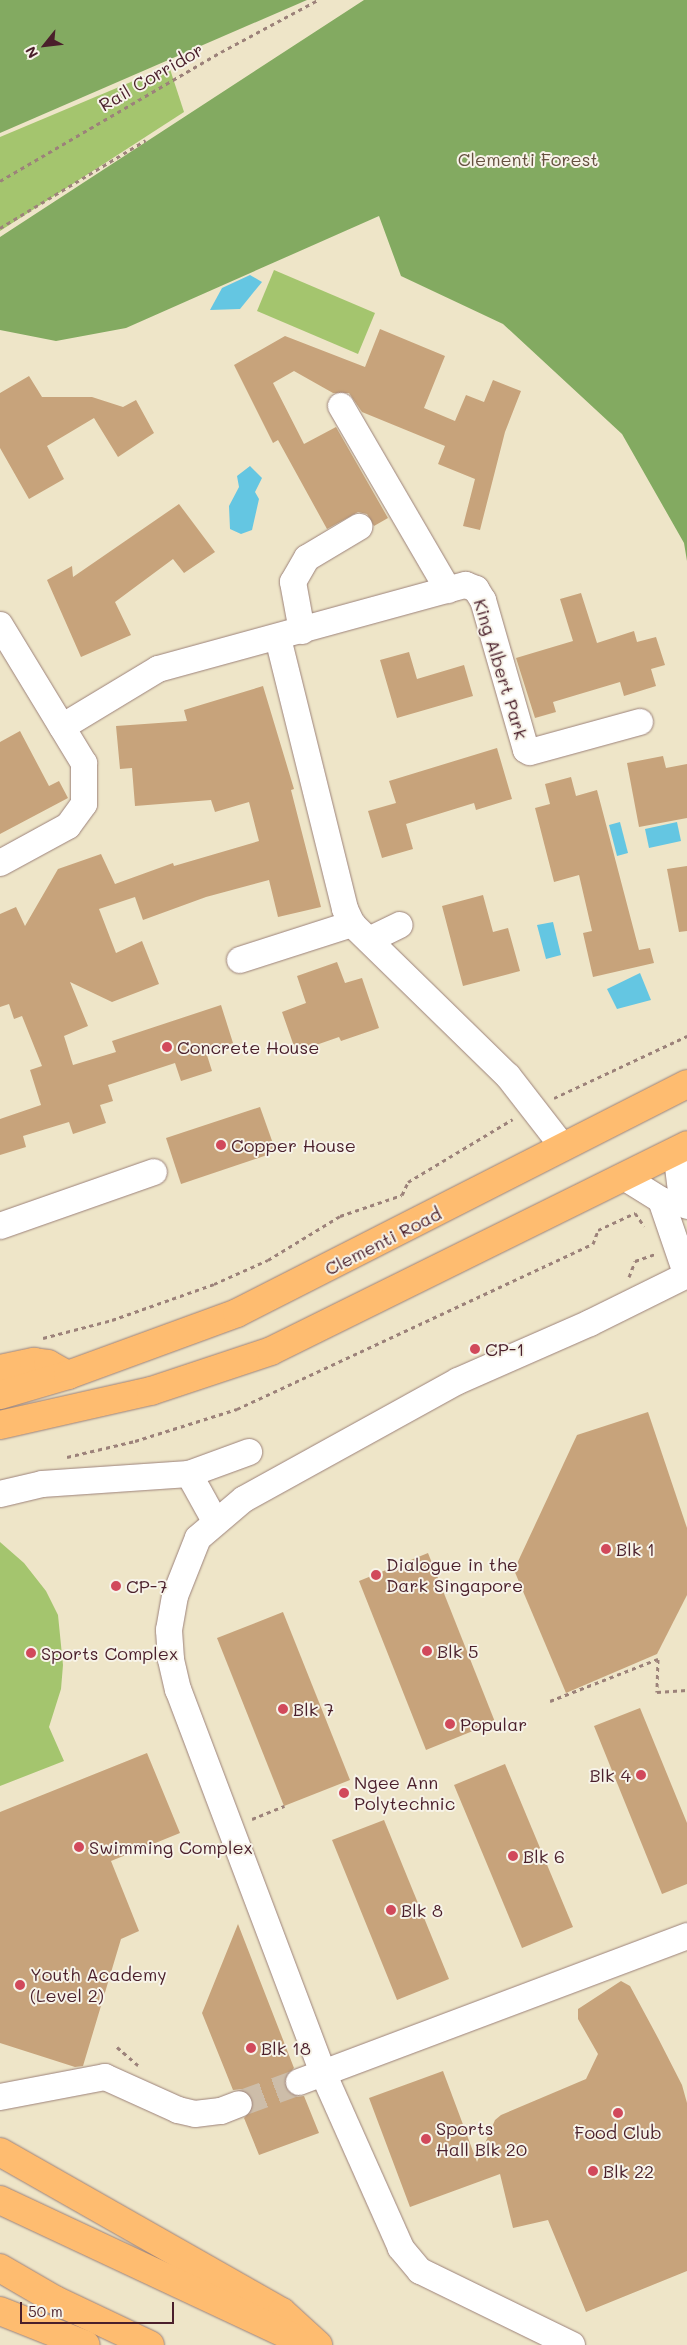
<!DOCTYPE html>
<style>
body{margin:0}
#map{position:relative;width:687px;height:2345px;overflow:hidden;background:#eee5c8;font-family:Mali,sans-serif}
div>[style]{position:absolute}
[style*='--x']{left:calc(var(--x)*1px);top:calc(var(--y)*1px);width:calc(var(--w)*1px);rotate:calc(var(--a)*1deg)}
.green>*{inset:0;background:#a4c56e}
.forest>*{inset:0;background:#83aa61}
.water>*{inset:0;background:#64c6e2}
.building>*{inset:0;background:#c7a37b}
.minor-tunnel>*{height:26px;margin-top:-13px;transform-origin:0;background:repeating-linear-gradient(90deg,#cdbda9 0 26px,transparent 0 39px)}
.path>*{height:3px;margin-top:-1.5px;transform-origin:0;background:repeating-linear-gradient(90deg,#9c827a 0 4px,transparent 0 8px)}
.roads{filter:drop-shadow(0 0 1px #9c827a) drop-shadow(0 0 1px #9c827a)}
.minor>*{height:26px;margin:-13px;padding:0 13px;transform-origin:13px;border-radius:13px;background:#fff}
.major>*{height:28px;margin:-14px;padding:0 14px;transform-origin:14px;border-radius:14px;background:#febc70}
.highway>*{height:28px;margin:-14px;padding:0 14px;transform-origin:14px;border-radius:14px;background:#febc70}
.dots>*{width:14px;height:14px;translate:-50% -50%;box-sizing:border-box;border:2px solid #f7f3e8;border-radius:50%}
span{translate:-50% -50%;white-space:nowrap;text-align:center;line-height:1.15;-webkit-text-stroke:4px #f7f3e8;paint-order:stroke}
.street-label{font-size:18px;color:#4a1f2b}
.park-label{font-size:18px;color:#65513f}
.poi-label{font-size:18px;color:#4a1f2b}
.left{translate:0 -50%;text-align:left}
.right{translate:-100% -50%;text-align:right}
.north{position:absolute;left:20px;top:20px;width:50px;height:50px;-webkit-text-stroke:4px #f7f3e8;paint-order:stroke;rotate:241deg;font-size:14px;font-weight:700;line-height:20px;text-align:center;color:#4a1f2b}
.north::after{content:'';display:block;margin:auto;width:18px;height:22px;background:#4a1f2b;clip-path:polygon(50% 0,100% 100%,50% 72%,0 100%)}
.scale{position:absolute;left:20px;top:2302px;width:154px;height:22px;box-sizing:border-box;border:2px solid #4a1f2b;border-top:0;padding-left:6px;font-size:15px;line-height:18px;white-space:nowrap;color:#4a1f2b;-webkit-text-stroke:4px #f7f3e8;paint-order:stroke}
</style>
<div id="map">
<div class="green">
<div style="clip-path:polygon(169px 66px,184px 112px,0 231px,0 137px)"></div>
<div style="clip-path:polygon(274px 270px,375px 313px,358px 354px,257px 311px)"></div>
<div style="clip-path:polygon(0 1542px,24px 1563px,46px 1591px,58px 1615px,63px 1665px,61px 1689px,49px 1727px,64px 1761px,0 1786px)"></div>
</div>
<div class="forest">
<div style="clip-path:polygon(0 0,307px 0,0 133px)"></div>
<div style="clip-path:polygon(364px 0,687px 0,687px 561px,684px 543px,622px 434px,503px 324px,401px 276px,379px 216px,126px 328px,56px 341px,0 330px,0 237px)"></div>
</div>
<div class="water">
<div style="clip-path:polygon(250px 275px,262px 282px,240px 309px,210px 310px,222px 288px)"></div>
<div style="clip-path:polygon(250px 466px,262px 478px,255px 492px,259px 499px,252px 530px,241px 534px,230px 529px,229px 506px,239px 487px,237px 476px)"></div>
<div style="clip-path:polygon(620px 822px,628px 853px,617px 856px,609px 825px)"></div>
<div style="clip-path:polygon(677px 822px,681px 841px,649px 848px,645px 829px)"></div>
<div style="clip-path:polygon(553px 922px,561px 955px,546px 959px,537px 925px)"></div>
<div style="clip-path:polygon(640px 973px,651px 1000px,617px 1009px,607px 989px)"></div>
</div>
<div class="building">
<div style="clip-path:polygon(380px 329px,445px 356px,424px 408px,455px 421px,466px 395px,484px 402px,493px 380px,521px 391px,505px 432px,480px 530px,463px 526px,475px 479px,438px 464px,445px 446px,362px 412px,349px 393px,333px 393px,294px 371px,273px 383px,304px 444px,336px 427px,388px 518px,374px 526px,367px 514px,358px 512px,327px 529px,278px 440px,273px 443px,234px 365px,285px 336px,365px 367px)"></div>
<div style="clip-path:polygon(29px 376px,42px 397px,92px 397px,123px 407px,136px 400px,154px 433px,118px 457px,94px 418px,47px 446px,64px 479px,29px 499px,0 448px,0 393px)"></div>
<div style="clip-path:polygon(179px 504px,215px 552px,184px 573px,173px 559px,115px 602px,131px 635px,81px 657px,47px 580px,72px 566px,73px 577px)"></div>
<div style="clip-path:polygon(581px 593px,597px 643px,634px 631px,637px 642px,656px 637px,665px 665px,651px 669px,656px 686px,624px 696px,620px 682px,553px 702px,556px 712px,535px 718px,516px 658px,573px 641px,560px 599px)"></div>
<div style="clip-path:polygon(409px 652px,417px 679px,464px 665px,473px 696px,397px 718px,380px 660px)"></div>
<div style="clip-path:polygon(263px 686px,294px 789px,291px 790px,321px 907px,278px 917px,269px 880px,206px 897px,143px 920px,135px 897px,99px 909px,116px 953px,142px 941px,159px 984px,112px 1002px,70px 982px,88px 1026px,64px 1036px,73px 1065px,116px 1052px,112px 1041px,221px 1005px,233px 1043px,206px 1052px,212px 1071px,181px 1081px,175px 1063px,108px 1085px,113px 1101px,100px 1105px,106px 1123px,73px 1134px,69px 1122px,23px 1136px,26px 1147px,0 1155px,0 1119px,41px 1105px,30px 1070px,42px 1066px,22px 1016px,14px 1019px,9px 1004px,0 1007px,0 914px,16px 907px,25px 926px,58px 869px,101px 854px,115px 884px,173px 863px,174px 866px,259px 841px,249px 802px,215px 812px,211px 800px,135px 806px,132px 768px,120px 769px,116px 726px,187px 721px,184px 710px)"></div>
<div style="clip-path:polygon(20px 731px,49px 786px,59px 781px,68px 798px,0 834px,0 742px)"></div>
<div style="clip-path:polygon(497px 748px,512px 799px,476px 810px,474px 803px,406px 824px,413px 849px,382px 858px,368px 811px,396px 803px,389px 781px)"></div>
<div style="clip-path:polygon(663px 756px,666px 768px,687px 764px,687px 818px,639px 827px,627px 763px)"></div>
<div style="clip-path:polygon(571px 777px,576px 796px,597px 790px,639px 950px,650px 948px,654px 963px,593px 977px,583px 933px,592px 931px,579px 875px,554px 882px,535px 808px,550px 804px,545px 784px)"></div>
<div style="clip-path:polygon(687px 866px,687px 931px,679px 932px,667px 869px)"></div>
<div style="clip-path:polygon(483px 895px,493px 932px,508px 928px,520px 971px,463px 986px,442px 906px)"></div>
<div style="clip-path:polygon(337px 962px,345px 983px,362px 978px,379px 1028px,341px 1041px,339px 1037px,296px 1052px,282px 1012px,306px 1003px,297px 976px)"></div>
<div style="clip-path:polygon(260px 1107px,276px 1152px,181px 1184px,166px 1138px)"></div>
<div style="clip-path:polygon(648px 1412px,687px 1528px,687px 1595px,657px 1654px,566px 1693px,514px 1570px,577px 1435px)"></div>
<div style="clip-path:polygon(428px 1553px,495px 1722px,426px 1750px,359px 1581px)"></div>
<div style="clip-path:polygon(283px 1612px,350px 1780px,284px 1806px,217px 1638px)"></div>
<div style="clip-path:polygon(640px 1708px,687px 1823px,687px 1884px,662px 1894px,594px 1726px)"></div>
<div style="clip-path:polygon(147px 1753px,180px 1833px,111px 1861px,139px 1931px,121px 1939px,83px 2066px,75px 2067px,0 2043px,0 1812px)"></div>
<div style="clip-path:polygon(505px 1764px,573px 1927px,522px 1948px,454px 1785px)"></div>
<div style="clip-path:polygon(384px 1820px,449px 1979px,397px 2000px,332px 1840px)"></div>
<div style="clip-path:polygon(238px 1924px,294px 2068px,284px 2079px,285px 2088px,296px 2097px,304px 2096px,319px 2133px,259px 2155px,244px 2118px,254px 2107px,253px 2098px,242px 2089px,233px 2090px,202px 2013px)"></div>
<div style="clip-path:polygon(621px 1981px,630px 1986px,658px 2038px,682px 2085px,687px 2103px,687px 2271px,586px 2312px,548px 2220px,513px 2228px,500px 2174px,410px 2207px,369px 2098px,443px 2071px,477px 2162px,495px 2120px,501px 2115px,586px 2079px,598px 2054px,578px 2019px,578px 2009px)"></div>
</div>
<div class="minor-tunnel">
<div style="--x:239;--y:2104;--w:64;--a:-20.1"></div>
</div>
<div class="path">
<div style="--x:0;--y:181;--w:256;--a:-30.3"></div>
<div style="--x:221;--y:52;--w:110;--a:-28.2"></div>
<div style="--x:0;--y:228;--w:170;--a:-31.1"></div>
<div style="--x:554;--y:1098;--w:147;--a:-25"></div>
<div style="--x:629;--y:1277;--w:17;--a:-69"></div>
<div style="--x:635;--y:1261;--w:21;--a:-19"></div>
<div style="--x:43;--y:1338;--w:71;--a:-14.6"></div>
<div style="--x:112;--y:1320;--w:108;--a:-19.4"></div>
<div style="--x:214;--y:1284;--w:59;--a:-24"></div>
<div style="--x:268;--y:1260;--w:84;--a:-31.4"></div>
<div style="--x:340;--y:1216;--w:65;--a:-18.7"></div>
<div style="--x:402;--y:1195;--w:14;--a:-65"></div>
<div style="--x:408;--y:1182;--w:122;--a:-31"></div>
<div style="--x:67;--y:1457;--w:70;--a:-13.2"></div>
<div style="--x:135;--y:1441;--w:107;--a:-17.4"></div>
<div style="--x:237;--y:1409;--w:392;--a:-24.9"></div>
<div style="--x:593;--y:1244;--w:15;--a:-70"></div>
<div style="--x:598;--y:1230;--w:41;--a:-24.7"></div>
<div style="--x:635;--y:1213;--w:16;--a:55"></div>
<div style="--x:550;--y:1701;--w:116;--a:-21.3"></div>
<div style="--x:658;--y:1659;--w:33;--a:92"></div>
<div style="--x:657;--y:1692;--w:30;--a:-4"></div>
<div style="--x:252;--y:1819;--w:35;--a:-22"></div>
<div style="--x:117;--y:2047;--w:28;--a:41"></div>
</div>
<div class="roads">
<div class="minor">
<div style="--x:341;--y:406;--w:213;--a:59.8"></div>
<div style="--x:0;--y:625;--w:162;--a:58.7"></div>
<div style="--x:84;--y:763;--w:41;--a:90"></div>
<div style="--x:84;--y:804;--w:27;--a:126"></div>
<div style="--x:68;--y:826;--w:77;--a:151.4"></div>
<div style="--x:302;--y:631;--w:50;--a:-100.4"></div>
<div style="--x:293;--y:582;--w:28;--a:-60"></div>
<div style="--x:307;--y:558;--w:61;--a:-30.8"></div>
<div style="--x:278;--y:638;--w:279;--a:76.1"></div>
<div style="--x:345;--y:909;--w:17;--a:65"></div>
<div style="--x:352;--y:924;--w:218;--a:44.3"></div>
<div style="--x:508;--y:1076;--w:90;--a:52.2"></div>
<div style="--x:62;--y:727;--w:112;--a:-31.1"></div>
<div style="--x:158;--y:669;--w:319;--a:-15.3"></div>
<div style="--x:466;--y:585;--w:11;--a:22"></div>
<div style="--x:476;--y:589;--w:13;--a:58"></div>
<div style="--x:483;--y:600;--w:156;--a:74"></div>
<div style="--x:526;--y:750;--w:4;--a:27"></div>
<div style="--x:530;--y:752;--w:114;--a:-15.3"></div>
<div style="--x:369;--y:940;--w:34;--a:-26"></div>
<div style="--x:240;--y:960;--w:118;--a:-17.8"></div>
<div style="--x:676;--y:1151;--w:40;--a:82.9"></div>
<div style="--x:681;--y:1191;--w:16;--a:68"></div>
<div style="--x:624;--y:1177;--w:44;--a:31.9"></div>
<div style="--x:661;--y:1200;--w:80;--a:71.1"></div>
<div style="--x:0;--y:1226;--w:163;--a:-19.3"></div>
<div style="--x:189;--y:1474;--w:54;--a:61"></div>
<div style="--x:0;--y:1494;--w:43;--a:-13.4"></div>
<div style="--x:42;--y:1484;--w:147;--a:-3.9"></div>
<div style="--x:189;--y:1474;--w:64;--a:-20.1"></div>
<div style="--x:299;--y:2082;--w:415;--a:-20.6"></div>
<div style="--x:0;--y:2097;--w:107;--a:-10.8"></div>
<div style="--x:105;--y:2077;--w:80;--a:24.3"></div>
<div style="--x:178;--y:2110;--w:17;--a:13"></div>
<div style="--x:195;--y:2114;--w:26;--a:-7"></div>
<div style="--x:221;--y:2111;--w:19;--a:-21"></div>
<div style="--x:572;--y:2345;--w:169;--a:-154"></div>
<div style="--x:420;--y:2271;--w:30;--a:-130"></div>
<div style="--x:401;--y:2248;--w:192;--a:-114"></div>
<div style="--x:323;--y:2073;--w:410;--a:-110.7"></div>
<div style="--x:178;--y:1690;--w:32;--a:-103"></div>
<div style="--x:171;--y:1659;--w:29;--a:-94"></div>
<div style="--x:169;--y:1630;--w:35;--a:-80"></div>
<div style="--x:175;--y:1596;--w:62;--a:-68.4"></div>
<div style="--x:198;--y:1538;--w:60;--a:-40.3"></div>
<div style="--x:244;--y:1499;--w:244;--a:-28.9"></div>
<div style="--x:458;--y:1381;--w:144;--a:-23.7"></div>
<div style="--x:590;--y:1323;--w:108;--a:-26.3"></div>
</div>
<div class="major">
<div style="--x:0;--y:1369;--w:35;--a:-12"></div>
<div style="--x:34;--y:1362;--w:14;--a:8"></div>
<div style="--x:48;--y:1364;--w:23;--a:29"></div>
<div style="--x:0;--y:1395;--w:71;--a:-16.4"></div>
<div style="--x:68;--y:1375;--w:180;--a:-20.1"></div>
<div style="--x:237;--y:1313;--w:505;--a:-26.97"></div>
<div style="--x:0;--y:1425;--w:155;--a:-12.7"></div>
<div style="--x:151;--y:1391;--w:126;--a:-18.4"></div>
<div style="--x:271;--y:1351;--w:464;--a:-26.3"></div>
</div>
<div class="highway">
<div style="--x:0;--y:2152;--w:324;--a:29.6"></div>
<div style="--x:282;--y:2312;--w:49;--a:42.5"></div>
<div style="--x:0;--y:2200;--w:323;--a:25.1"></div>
<div style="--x:0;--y:2268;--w:64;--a:30.2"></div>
<div style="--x:55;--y:2300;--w:105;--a:25.3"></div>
<div style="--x:0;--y:2311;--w:92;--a:21.6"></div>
</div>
</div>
<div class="dots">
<div style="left:167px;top:1047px;background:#d1495b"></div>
<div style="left:221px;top:1145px;background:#d1495b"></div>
<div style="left:475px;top:1349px;background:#d1495b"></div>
<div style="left:606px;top:1549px;background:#d1495b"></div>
<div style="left:376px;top:1575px;background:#d1495b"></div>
<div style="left:116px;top:1586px;background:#d1495b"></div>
<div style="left:427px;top:1651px;background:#d1495b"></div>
<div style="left:31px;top:1653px;background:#d1495b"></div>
<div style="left:283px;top:1709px;background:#d1495b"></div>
<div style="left:450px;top:1724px;background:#d1495b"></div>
<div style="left:641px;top:1775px;background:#d1495b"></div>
<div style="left:344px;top:1793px;background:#d1495b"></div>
<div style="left:79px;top:1847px;background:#d1495b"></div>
<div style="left:513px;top:1856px;background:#d1495b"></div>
<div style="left:391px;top:1910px;background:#d1495b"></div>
<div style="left:20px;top:1985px;background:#d1495b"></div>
<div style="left:251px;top:2048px;background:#d1495b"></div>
<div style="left:618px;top:2113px;background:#d1495b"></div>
<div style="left:426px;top:2139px;background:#d1495b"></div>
<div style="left:593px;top:2171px;background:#d1495b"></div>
</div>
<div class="street-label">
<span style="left:151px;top:77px;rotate:-30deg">Rail Corridor</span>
<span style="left:501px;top:669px;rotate:73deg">King Albert Park</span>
<span style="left:383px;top:1241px;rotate:-27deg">Clementi Road</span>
</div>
<div class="park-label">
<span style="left:528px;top:159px">Clementi Forest</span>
</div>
<div class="poi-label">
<span class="left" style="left:177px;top:1047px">Concrete House</span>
<span class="left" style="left:231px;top:1145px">Copper House</span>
<span class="left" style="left:485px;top:1349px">CP-1</span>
<span class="left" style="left:616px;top:1549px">Blk 1</span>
<span class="left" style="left:386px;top:1575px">Dialogue in the<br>Dark Singapore</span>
<span class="left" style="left:126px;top:1586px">CP-7</span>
<span class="left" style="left:437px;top:1651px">Blk 5</span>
<span class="left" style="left:41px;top:1653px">Sports Complex</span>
<span class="left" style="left:293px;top:1709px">Blk 7</span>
<span class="left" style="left:460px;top:1724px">Popular</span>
<span class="right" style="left:631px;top:1775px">Blk 4</span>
<span class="left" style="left:354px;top:1793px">Ngee Ann<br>Polytechnic</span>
<span class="left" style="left:89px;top:1847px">Swimming Complex</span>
<span class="left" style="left:523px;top:1856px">Blk 6</span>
<span class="left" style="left:401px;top:1910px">Blk 8</span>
<span class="left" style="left:30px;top:1985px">Youth Academy<br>(Level 2)</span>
<span class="left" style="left:261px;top:2048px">Blk 18</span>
<span class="left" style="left:436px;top:2139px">Sports<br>Hall Blk 20</span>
<span style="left:618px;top:2132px">Food Club</span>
<span class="left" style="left:603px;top:2171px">Blk 22</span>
</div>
<div class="north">N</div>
<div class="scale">50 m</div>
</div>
